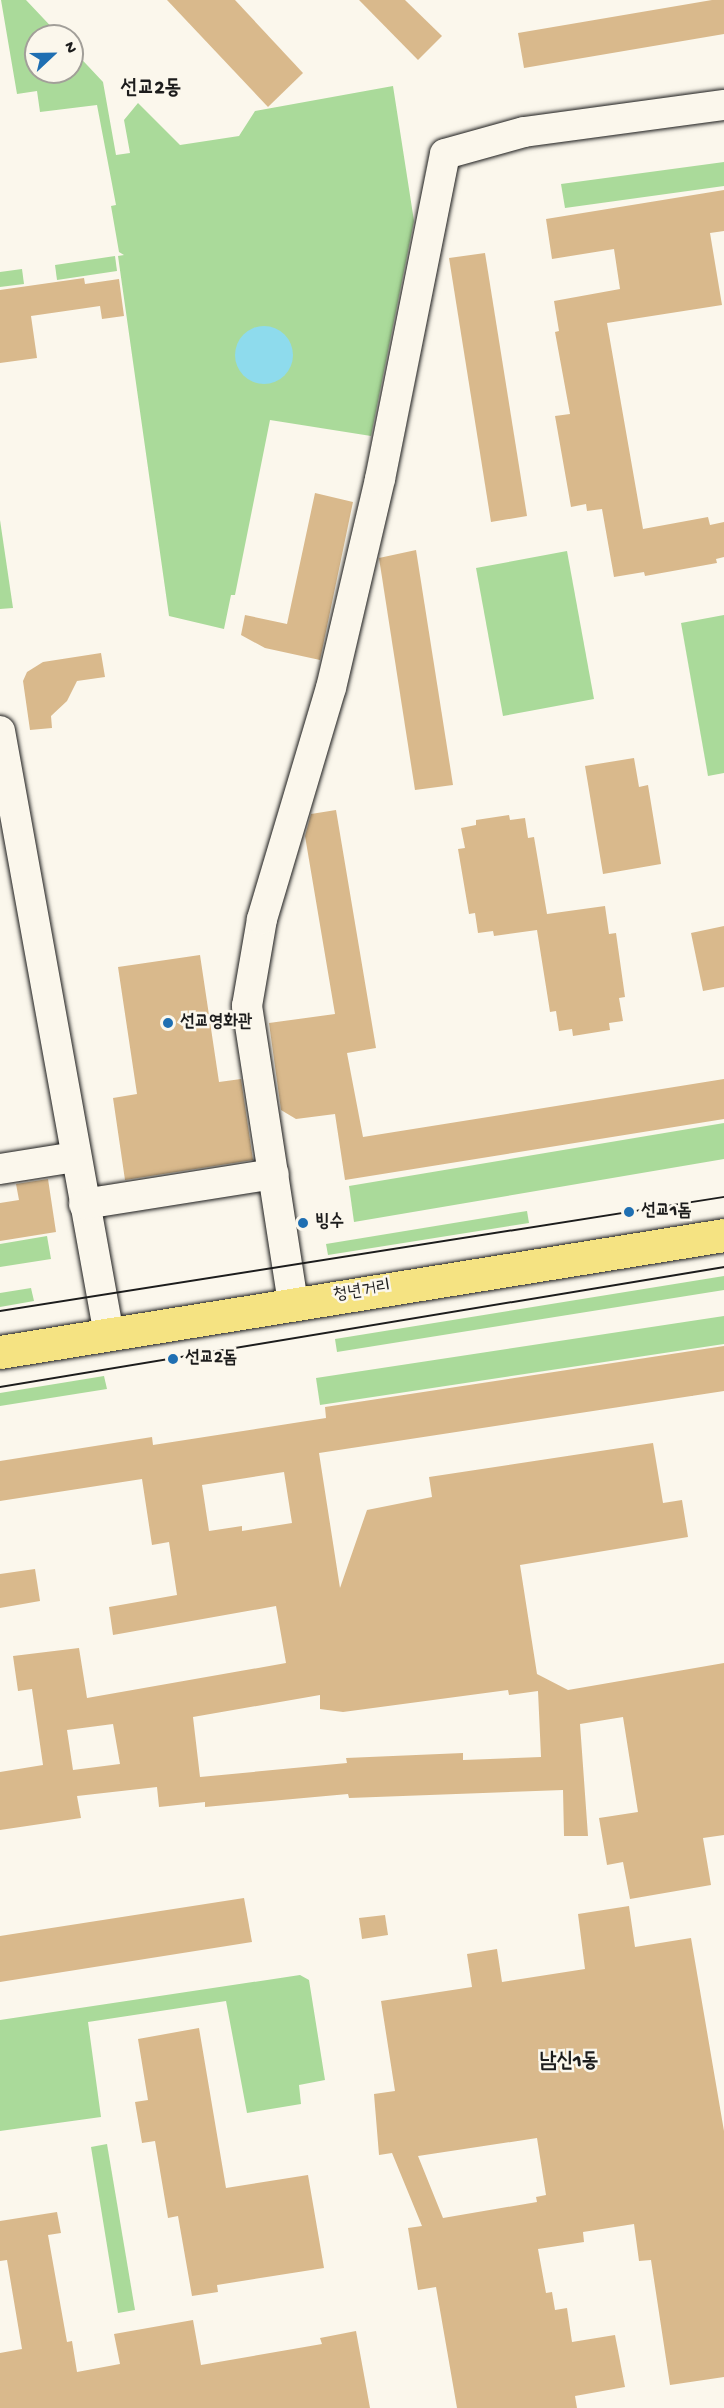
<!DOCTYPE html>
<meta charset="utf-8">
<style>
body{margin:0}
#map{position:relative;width:724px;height:2408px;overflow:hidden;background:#fbf7ec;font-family:"Gochi Hand","Poor Story",sans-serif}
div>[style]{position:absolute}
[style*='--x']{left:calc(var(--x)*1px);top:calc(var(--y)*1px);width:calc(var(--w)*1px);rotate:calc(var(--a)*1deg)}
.green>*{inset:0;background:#aada9a}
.water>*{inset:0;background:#8edbed}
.round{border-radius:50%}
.building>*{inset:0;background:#d9b98c}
.roads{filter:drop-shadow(0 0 2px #1c1c1c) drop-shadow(0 0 2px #1c1c1c)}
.minor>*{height:30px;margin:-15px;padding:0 15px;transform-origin:15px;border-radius:15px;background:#fbf7ec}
.major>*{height:33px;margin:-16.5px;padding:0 16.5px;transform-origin:16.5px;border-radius:16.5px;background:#f5e382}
.tram>*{height:1.5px;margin:-0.75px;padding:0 0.75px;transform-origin:0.75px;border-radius:0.75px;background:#1c1c1c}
.dots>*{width:16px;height:16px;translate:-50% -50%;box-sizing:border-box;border:3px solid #fbf7ec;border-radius:50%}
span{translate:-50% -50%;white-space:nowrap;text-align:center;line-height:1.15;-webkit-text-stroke:5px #fbf7ec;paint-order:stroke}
.poi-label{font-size:18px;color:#1c1c1c;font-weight:700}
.left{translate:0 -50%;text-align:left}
.street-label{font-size:18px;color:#1c1c1c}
.quarter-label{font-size:21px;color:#1c1c1c;font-weight:700}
.north{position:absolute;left:24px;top:24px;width:60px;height:60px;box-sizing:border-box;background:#fbf7ec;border:2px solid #a29f99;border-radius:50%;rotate:68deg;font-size:16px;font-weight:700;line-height:24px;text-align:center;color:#1c1c1c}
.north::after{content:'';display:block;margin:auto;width:21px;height:27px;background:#1f6fb2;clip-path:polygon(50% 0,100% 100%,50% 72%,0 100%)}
</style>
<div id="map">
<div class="green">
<div style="clip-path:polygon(1px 0,26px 0,60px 36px,36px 36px,36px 72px,72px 72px,72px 49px,103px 82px,116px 155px,130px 153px,124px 120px,138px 103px,180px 145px,239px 136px,255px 111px,393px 86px,414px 221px,371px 436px,270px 420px,235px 595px,231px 595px,224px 629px,169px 616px,118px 256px,124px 255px,119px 252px,111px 206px,116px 205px,97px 105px,40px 112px,37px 91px,17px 94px)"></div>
<div style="clip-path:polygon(724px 162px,724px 186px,565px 208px,561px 184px)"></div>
<div style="clip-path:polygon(115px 256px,117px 271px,57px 280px,55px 265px)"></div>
<div style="clip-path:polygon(22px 269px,24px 284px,0 287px,0 272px)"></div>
<div style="clip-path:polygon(0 520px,13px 608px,0 609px)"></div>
<div style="clip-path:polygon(567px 551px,594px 699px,503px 716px,476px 568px)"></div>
<div style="clip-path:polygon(724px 615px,724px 773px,708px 776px,681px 623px)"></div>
<div style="clip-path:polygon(724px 1123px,724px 1159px,354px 1222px,349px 1186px)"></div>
<div style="clip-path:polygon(527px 1211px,529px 1223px,328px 1255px,326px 1244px)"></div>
<div style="clip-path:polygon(47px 1236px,51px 1259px,0 1267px,0 1244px)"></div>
<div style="clip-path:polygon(724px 1276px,724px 1290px,337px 1352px,335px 1339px)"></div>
<div style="clip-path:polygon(31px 1288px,34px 1301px,0 1307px,0 1293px)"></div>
<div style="clip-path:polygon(724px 1316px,724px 1344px,320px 1405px,316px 1378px)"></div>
<div style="clip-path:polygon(104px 1376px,107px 1389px,0 1406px,0 1393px)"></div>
<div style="clip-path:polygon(300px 1975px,309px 1980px,325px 2080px,299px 2085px,301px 2104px,247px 2113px,226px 2001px,88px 2022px,101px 2117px,0 2131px,0 2020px)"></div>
<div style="clip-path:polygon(107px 2144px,135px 2310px,118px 2313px,91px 2147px)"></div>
</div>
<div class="water">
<div class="round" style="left:235px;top:326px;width:58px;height:58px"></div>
</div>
<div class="building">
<div style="clip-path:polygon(167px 0,235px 0,303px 73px,268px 107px)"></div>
<div style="clip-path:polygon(359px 0,405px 0,442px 36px,418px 60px)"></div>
<div style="clip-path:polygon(712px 0,724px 0,724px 34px,524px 68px,518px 33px)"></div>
<div style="clip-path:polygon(724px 190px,724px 231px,710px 233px,722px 305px,607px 323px,643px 529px,708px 517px,710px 525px,724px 522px,724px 557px,716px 559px,717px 563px,645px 576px,644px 572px,614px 577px,602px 509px,587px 511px,586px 504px,571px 507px,555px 416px,570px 414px,555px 332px,559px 331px,554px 301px,620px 289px,614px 249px,552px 259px,546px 219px)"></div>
<div style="clip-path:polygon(485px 253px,527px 516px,491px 522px,449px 258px)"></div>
<div style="clip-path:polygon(84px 278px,85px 284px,119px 279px,124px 316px,102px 319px,100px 306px,31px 316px,37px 358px,0 363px,0 290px)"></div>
<div style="clip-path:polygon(315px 493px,353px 502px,320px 660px,265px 648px,241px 635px,245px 615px,287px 624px)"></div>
<div style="clip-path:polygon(416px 550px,453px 785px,415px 790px,379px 558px)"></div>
<div style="clip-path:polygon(101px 653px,105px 677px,77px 681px,67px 701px,51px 716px,52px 728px,30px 730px,23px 681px,27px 672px,43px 662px)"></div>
<div style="clip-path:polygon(634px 758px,639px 787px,648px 785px,661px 864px,603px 874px,585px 766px)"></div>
<div style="clip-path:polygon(336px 810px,376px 1048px,347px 1053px,363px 1137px,724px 1079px,724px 1119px,345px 1180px,335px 1114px,296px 1119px,281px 1110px,269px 1023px,335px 1014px,305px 836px,311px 814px)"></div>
<div style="clip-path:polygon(509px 815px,510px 820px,525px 818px,528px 838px,534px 837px,547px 914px,605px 906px,609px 934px,616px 933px,625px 997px,619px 998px,623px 1021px,609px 1023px,610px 1030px,573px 1036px,572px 1029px,559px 1031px,556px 1011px,550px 1012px,537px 930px,494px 936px,493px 931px,478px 933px,475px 913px,469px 914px,458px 849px,465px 848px,461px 828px,476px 825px,476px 820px)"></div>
<div style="clip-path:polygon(724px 926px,724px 987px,703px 991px,691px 933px)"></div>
<div style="clip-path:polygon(200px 955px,219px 1082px,241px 1079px,253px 1160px,125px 1180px,113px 1098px,137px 1094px,118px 967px)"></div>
<div style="clip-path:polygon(48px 1179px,56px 1232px,0 1241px,0 1203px,19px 1200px,16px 1184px)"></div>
<div style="clip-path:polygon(evenodd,724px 1346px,724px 1391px,319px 1453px,340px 1588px,367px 1510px,432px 1497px,429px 1477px,653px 1443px,663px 1503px,682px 1500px,688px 1537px,520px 1565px,537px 1674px,568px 1690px,724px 1663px,724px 1835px,703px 1838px,711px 1885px,630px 1899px,623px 1862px,607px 1865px,599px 1818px,638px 1812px,623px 1717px,580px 1724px,588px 1836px,564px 1836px,563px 1790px,349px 1798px,348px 1794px,205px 1807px,205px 1802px,159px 1807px,157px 1787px,77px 1796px,81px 1818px,0 1830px,0 1772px,43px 1765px,32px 1689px,18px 1691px,13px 1656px,79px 1648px,87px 1698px,286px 1663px,276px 1606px,113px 1635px,109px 1607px,177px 1595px,169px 1542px,152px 1545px,142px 1479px,0 1501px,0 1461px,152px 1437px,153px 1445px,326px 1418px,325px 1407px,724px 1346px,284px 1472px,292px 1523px,242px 1531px,242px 1526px,209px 1531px,202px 1485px,284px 1472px,724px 1346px,508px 1690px,509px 1695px,538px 1691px,541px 1757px,463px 1760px,463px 1753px,346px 1758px,347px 1763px,200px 1777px,193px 1717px,320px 1695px,320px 1709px,343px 1712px,508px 1690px,724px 1346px,113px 1724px,120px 1764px,73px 1770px,67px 1730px,113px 1724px)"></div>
<div style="clip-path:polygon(35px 1569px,40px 1601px,0 1608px,0 1574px)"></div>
<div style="clip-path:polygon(244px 1898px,252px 1942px,0 1982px,0 1936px)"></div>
<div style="clip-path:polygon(evenodd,629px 1906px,635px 1947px,691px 1938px,724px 2131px,724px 2377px,670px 2385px,651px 2260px,639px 2261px,634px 2224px,583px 2232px,584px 2242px,538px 2249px,546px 2293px,552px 2292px,555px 2310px,567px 2308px,572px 2342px,615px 2335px,625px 2387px,575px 2396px,577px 2408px,457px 2408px,436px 2287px,418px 2290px,408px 2228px,422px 2226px,392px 2153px,379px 2155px,374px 2094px,395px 2091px,381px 2001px,472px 1987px,467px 1954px,497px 1949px,502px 1982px,585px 1969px,578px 1914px,629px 1906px,537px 2138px,546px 2195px,536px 2197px,537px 2202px,443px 2218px,418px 2156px,537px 2138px)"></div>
<div style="clip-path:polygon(385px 1915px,388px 1935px,362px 1939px,359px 1918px)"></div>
<div style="clip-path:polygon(199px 2028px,226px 2188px,308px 2175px,324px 2268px,217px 2285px,218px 2292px,192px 2296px,178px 2216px,168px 2218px,155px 2141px,142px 2143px,135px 2102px,148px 2100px,138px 2039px)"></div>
<div style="clip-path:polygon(57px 2212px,61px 2233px,48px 2235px,67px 2342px,72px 2341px,77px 2372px,120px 2364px,114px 2334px,193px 2320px,201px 2365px,322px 2344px,320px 2338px,356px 2331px,370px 2408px,0 2408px,0 2353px,22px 2349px,7px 2260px,0 2261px,0 2221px)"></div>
</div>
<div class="roads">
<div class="minor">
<div style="--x:0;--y:731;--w:614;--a:79.77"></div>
<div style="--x:0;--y:1169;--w:76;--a:-9.1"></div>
<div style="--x:84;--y:1204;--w:192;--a:-9"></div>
<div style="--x:293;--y:1303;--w:301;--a:-98.8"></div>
<div style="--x:247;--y:1006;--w:88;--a:-80.2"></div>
<div style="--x:262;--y:919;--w:241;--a:-73.4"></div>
<div style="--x:331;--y:688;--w:215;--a:-76.8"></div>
<div style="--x:380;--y:479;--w:331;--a:-78.7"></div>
<div style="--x:445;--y:154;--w:82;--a:-15.6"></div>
<div style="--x:524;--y:132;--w:202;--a:-7.7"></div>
</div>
<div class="major">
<div style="--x:0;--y:1352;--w:733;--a:-9.18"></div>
</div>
</div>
<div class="tram">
<div style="--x:0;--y:1311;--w:733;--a:-8.95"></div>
<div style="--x:0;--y:1387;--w:734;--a:-9.41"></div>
</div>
<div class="dots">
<div style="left:168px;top:1023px;background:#1f6fb2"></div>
<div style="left:629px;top:1212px;background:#1f6fb2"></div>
<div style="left:303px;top:1223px;background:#1f6fb2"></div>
<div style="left:173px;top:1359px;background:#1f6fb2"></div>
</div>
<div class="poi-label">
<span class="left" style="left:180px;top:1023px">선교영화관</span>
<span class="left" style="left:641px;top:1212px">선교1돔</span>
<span class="left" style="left:315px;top:1223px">빙수</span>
<span class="left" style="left:185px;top:1359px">선교2돔</span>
</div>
<div class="street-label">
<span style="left:362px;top:1292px;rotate:-9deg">청년거리</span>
</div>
<div class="quarter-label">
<span style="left:151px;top:90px">선교2동</span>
<span style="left:569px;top:2063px">남신1동</span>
</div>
<div class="north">N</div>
</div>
